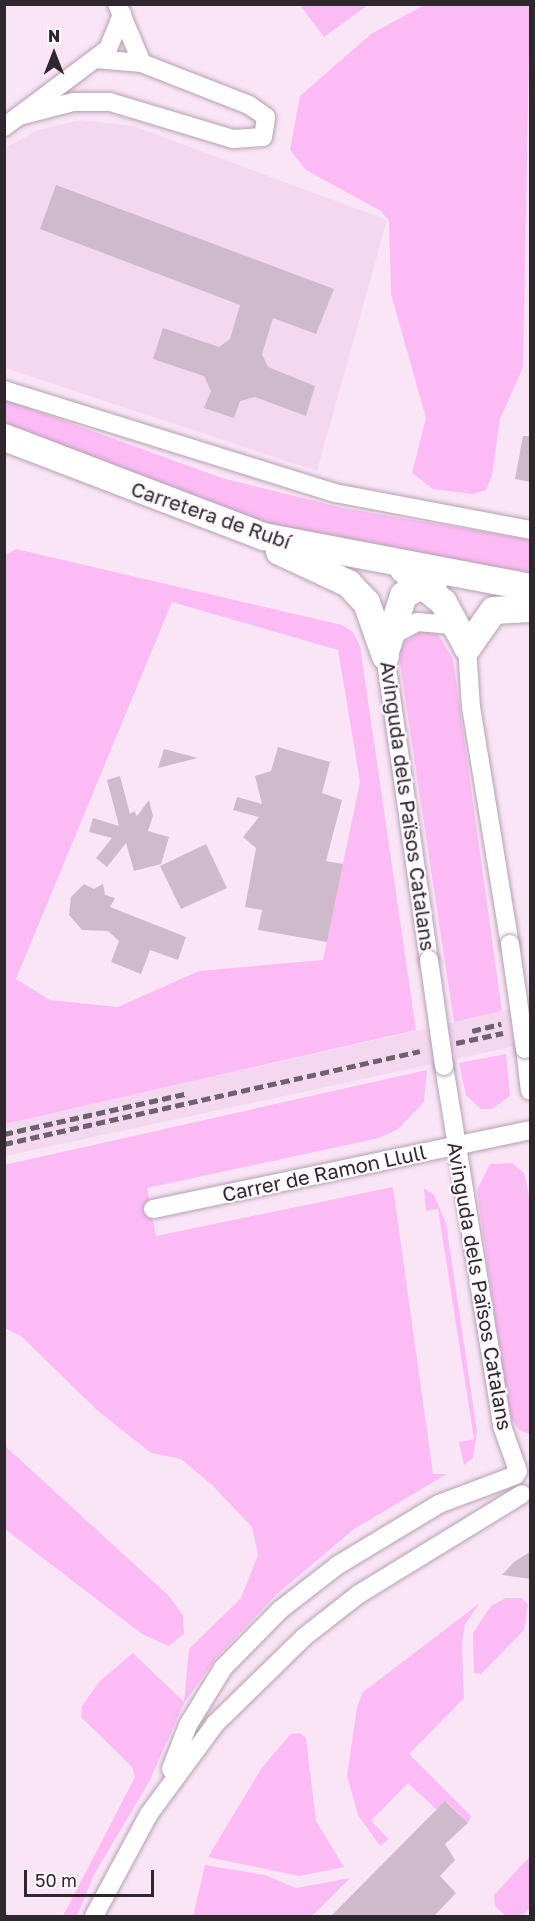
<!DOCTYPE html>
<meta charset="utf-8">
<style>
body{margin:0}
#map{position:relative;width:535px;height:1921px;overflow:hidden;background:#fae5f7;font-family:"Golos Text",sans-serif}
div>[style]{position:absolute}
[style*='--x']{left:calc(var(--x)*1px);top:calc(var(--y)*1px);width:calc(var(--w)*1px);rotate:calc(var(--a)*1deg)}
.built>*{inset:0;background:#f3d8ef}
.green>*{inset:0;background:#fcbbf5}
.building>*{inset:0;background:#cebacb}
.roads{filter:drop-shadow(0 0 2px #b4a1b1) drop-shadow(0 0 2px #b4a1b1)}
.street>*{height:18px;margin:-9px;padding:0 9px;transform-origin:9px;border-radius:9px;background:#fff}
.secondary>*{height:27px;margin:-13.5px;padding:0 13.5px;transform-origin:13.5px;border-radius:13.5px;background:#fff}
.rail>*{height:4.5px;margin-top:-2.25px;transform-origin:0;background:repeating-linear-gradient(90deg,#6d616b 0 9px,transparent 0 13.5px)}
.bridges{filter:drop-shadow(0 0 2px #b4a1b1) drop-shadow(0 0 2px #b4a1b1)}
.street-bridge>*{height:18px;margin:-9px;padding:0 9px;transform-origin:9px;border-radius:9px;background:#fff}
span{translate:-50% -50%;white-space:nowrap;text-align:center;line-height:1.15;-webkit-text-stroke:4.5px #fdf8fc;paint-order:stroke}
.street-label{font-size:20px;color:#2f272e}
.frame{position:absolute;inset:0;border:6px solid #2f272e;pointer-events:none}
.north{position:absolute;left:24px;top:24px;width:60px;height:60px;-webkit-text-stroke:4px #fdf8fc;paint-order:stroke;rotate:0deg;font-size:16px;font-weight:700;line-height:24px;text-align:center;color:#2f272e}
.north::after{content:'';display:block;margin:auto;width:21px;height:27px;background:#2f272e;clip-path:polygon(50% 0,100% 100%,50% 72%,0 100%)}
.scale{position:absolute;left:24px;top:1870px;width:130px;height:27px;box-sizing:border-box;border:3px solid #2f272e;border-top:0;padding-left:8px;font-size:18px;line-height:21px;white-space:nowrap;color:#2f272e;-webkit-text-stroke:4px #fdf8fc;paint-order:stroke}
</style>
<div id="map">
<div class="built">
<div style="clip-path:polygon(81px 120px,133px 126px,387px 220px,317px 471px,5px 368px,5px 148px,38px 130px)"></div>
<div style="clip-path:polygon(530px 1005px,530px 1043px,5px 1156px,4px 1124px)"></div>
</div>
<div class="green">
<div style="clip-path:polygon(300px 5px,368px 5px,324px 37px)"></div>
<div style="clip-path:polygon(424px 5px,530px 5px,523px 367px,500px 419px,492px 476px,486px 490px,472px 494px,433px 489px,412px 473px,426px 418px,391px 294px,389px 221px,381px 211px,306px 170px,290px 150px,300px 96px,371px 34px)"></div>
<div style="clip-path:polygon(4px 399px,222px 478px,343px 508px,530px 540px,530px 572px,339px 544px,199px 502px,5px 428px)"></div>
<div style="clip-path:polygon(evenodd,16px 549px,342px 625px,353px 632px,360px 646px,416px 1030px,5px 1124px,4px 556px,16px 549px,172px 602px,338px 650px,360px 782px,323px 960px,199px 971px,118px 1007px,50px 1000px,16px 979px,172px 602px)"></div>
<div style="clip-path:polygon(423px 630px,438px 634px,453px 659px,502px 1011px,454px 1022px,400px 664px,402px 644px)"></div>
<div style="clip-path:polygon(506px 1054px,510px 1096px,492px 1109px,481px 1109px,466px 1095px,459px 1063px)"></div>
<div style="clip-path:polygon(427px 1070px,424px 1102px,398px 1129px,379px 1138px,147px 1188px,156px 1236px,393px 1187px,433px 1474px,447px 1474px,354px 1529px,276px 1595px,217px 1657px,184px 1703px,150px 1780px,94px 1875px,77px 1916px,63px 1916px,135px 1777px,132px 1767px,81px 1717px,82px 1706px,100px 1681px,133px 1653px,184px 1702px,189px 1649px,241px 1598px,258px 1555px,252px 1527px,212px 1485px,181px 1459px,151px 1453px,98px 1411px,22px 1337px,5px 1328px,4px 1165px)"></div>
<div style="clip-path:polygon(512px 1163px,524px 1173px,530px 1200px,530px 1434px,519px 1430px,509px 1414px,477px 1190px,490px 1164px)"></div>
<div style="clip-path:polygon(424px 1188px,434px 1195px,446px 1223px,477px 1431px,473px 1458px,464px 1465px,459px 1442px,474px 1439px,438px 1209px,426px 1211px)"></div>
<div style="clip-path:polygon(4px 1445px,169px 1596px,183px 1615px,184px 1634px,169px 1646px,142px 1634px,5px 1529px)"></div>
<div style="clip-path:polygon(506px 1598px,521px 1598px,528px 1604px,524px 1630px,481px 1674px,474px 1673px,473px 1633px,491px 1606px)"></div>
<div style="clip-path:polygon(480px 1603px,465px 1624px,462px 1643px,464px 1698px,409px 1754px,471px 1816px,468px 1823px,446px 1801px,437px 1810px,408px 1783px,371px 1821px,389px 1839px,380px 1846px,358px 1815px,347px 1776px,357px 1707px,363px 1692px)"></div>
<div style="clip-path:polygon(300px 1733px,306px 1738px,316px 1821px,344px 1867px,299px 1876px,208px 1857px,263px 1766px,291px 1734px)"></div>
<div style="clip-path:polygon(530px 1856px,530px 1908px,522px 1916px,506px 1916px,495px 1906px,494px 1895px)"></div>
<div style="clip-path:polygon(205px 1865px,265px 1875px,296px 1888px,350px 1878px,312px 1916px,193px 1916px)"></div>
</div>
<div class="building">
<div style="clip-path:polygon(56px 185px,334px 289px,316px 334px,273px 318px,262px 354px,268px 367px,315px 386px,306px 416px,255px 397px,240px 401px,234px 418px,204px 408px,211px 391px,204px 376px,153px 359px,163px 328px,219px 347px,230px 339px,240px 305px,40px 229px)"></div>
<div style="clip-path:polygon(523px 436px,531px 436px,531px 482px,515px 479px)"></div>
<div style="clip-path:polygon(278px 747px,330px 762px,322px 793px,342px 800px,326px 861px,343px 864px,327px 942px,258px 930px,262px 910px,245px 907px,256px 848px,243px 837px,259px 817px,233px 810px,237px 797px,262px 804px,255px 776px,271px 771px)"></div>
<div style="clip-path:polygon(164px 749px,198px 758px,158px 768px)"></div>
<div style="clip-path:polygon(120px 776px,130px 814px,134px 811px,137px 816px,149px 800px,153px 816px,148px 831px,169px 837px,161px 864px,134px 871px,126px 843px,107px 867px,96px 858px,112px 838px,89px 832px,93px 818px,119px 826px,107px 780px)"></div>
<div style="clip-path:polygon(206px 844px,227px 888px,181px 909px,160px 866px)"></div>
<div style="clip-path:polygon(84px 884px,94px 889px,103px 884px,105px 895px,115px 898px,110px 907px,186px 937px,178px 960px,150px 950px,141px 974px,111px 962px,119px 941px,108px 931px,82px 930px,69px 915px,71px 897px)"></div>
<div style="clip-path:polygon(531px 1551px,531px 1579px,502px 1575px,514px 1562px)"></div>
<div style="clip-path:polygon(445px 1801px,468px 1823px,445px 1844px,455px 1860px,440px 1876px,456px 1893px,433px 1917px,330px 1917px)"></div>
</div>
<div class="roads">
<div class="street">
<div style="--x:95;--y:59;--w:47;--a:4.9"></div>
<div style="--x:19;--y:116;--w:56;--a:-14.5"></div>
<div style="--x:73;--y:102;--w:37;--a:0"></div>
<div style="--x:110;--y:102;--w:128;--a:16.7"></div>
<div style="--x:233;--y:139;--w:30;--a:-4"></div>
<div style="--x:263;--y:137;--w:20;--a:-81"></div>
<div style="--x:266;--y:117;--w:21;--a:-145"></div>
<div style="--x:249;--y:105;--w:115;--a:-158.6"></div>
<div style="--x:142;--y:63;--w:64;--a:-113"></div>
<div style="--x:4;--y:127;--w:130;--a:-36.9"></div>
<div style="--x:108;--y:49;--w:38;--a:-68"></div>
<div style="--x:4;--y:390;--w:347;--a:17.3"></div>
<div style="--x:335;--y:493;--w:198;--a:10.7"></div>
<div style="--x:429;--y:960;--w:307;--a:-98.2"></div>
<div style="--x:385;--y:656;--w:22;--a:-69"></div>
<div style="--x:393;--y:635;--w:27;--a:-28"></div>
<div style="--x:417;--y:622;--w:32;--a:5"></div>
<div style="--x:449;--y:625;--w:28;--a:51"></div>
<div style="--x:467;--y:647;--w:60;--a:86.2"></div>
<div style="--x:471;--y:707;--w:240;--a:80.7"></div>
<div style="--x:525;--y:1049;--w:42;--a:83.2"></div>
<div style="--x:444;--y:1066;--w:365;--a:80.8"></div>
<div style="--x:502;--y:1426;--w:48;--a:70.4"></div>
<div style="--x:153;--y:1209;--w:385;--a:-11.8"></div>
<div style="--x:171;--y:1769;--w:47;--a:-68.9"></div>
<div style="--x:188;--y:1725;--w:67;--a:-58.4"></div>
<div style="--x:223;--y:1668;--w:81;--a:-45.5"></div>
<div style="--x:280;--y:1610;--w:73;--a:-37.8"></div>
<div style="--x:338;--y:1565;--w:118;--a:-31.1"></div>
<div style="--x:439;--y:1504;--w:82;--a:-20.6"></div>
<div style="--x:94;--y:1916;--w:116;--a:-61.7"></div>
<div style="--x:149;--y:1814;--w:112;--a:-53.7"></div>
<div style="--x:215;--y:1724;--w:124;--a:-44.3"></div>
<div style="--x:304;--y:1637;--w:70;--a:-38"></div>
<div style="--x:359;--y:1594;--w:191;--a:-31.5"></div>
</div>
<div class="secondary">
<div style="--x:4;--y:437;--w:277;--a:20.9"></div>
<div style="--x:263;--y:536;--w:272;--a:10.8"></div>
<div style="--x:279;--y:551;--w:76;--a:24.9"></div>
<div style="--x:348;--y:583;--w:26;--a:47"></div>
<div style="--x:366;--y:602;--w:57;--a:70.6"></div>
<div style="--x:403;--y:569;--w:52;--a:39.5"></div>
<div style="--x:443;--y:602;--w:51;--a:61.9"></div>
<div style="--x:467;--y:647;--w:45;--a:-54.9"></div>
<div style="--x:493;--y:610;--w:37;--a:-3"></div>
<div style="--x:385;--y:651;--w:59;--a:-72.2"></div>
<div style="--x:403;--y:595;--w:40;--a:-29.7"></div>
</div>
</div>
<div class="rail">
<div style="--x:472;--y:1031;--w:30;--a:-14"></div>
<div style="--x:456;--y:1043;--w:48;--a:-12"></div>
<div style="--x:4;--y:1134;--w:185;--a:-12.5"></div>
<div style="--x:4;--y:1144;--w:426;--a:-12.6"></div>
</div>
<div class="bridges">
<div class="street-bridge">
<div style="--x:510;--y:944;--w:106;--a:81.9"></div>
<div style="--x:429;--y:960;--w:107;--a:81.9"></div>
</div>
</div>
<div class="street-label">
<span style="left:211px;top:515px;rotate:19deg">Carretera de Rubí</span>
<span style="left:408px;top:806px;rotate:82deg">Avinguda dels Països Catalans</span>
<span style="left:324px;top:1173px;rotate:-12deg">Carrer de Ramon Llull</span>
<span style="left:480px;top:1286px;rotate:80deg">Avinguda dels Països Catalans</span>
</div>
<div class="frame"></div>
<div class="north">N</div>
<div class="scale">50 m</div>
</div>
